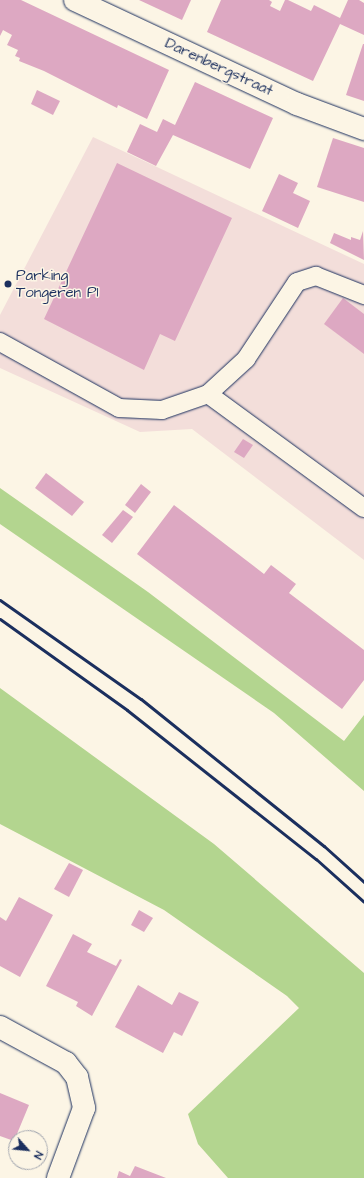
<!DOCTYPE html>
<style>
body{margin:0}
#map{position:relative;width:364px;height:1178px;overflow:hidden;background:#fcf5e5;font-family:"Architects Daughter",sans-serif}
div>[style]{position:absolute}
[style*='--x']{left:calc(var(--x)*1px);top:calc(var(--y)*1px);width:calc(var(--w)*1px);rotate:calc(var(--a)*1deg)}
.built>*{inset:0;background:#f3deda}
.green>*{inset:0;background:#b3d58f}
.building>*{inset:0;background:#dda8c2}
.roads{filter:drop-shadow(0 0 1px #1b2f5e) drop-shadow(0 0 1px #1b2f5e)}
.service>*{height:18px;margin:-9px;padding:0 9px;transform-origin:9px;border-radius:9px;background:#fcf5e5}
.minor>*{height:22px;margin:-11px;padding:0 11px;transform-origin:11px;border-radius:11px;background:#fcf5e5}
.rail>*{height:3px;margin:-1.5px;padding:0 1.5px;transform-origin:1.5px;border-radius:1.5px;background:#1b2f5e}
.dots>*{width:11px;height:11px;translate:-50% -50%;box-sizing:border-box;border:2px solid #fcf5e5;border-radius:50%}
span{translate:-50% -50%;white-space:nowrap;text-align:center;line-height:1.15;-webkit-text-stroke:3px #fcf5e5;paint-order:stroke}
.street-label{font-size:15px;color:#1b2f5e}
.poi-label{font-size:15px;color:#1b2f5e}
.left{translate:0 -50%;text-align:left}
.north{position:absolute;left:8px;top:1130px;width:40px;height:40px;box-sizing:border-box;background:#fcf5e5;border:1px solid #a2a6af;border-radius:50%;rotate:117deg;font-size:11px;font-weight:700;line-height:16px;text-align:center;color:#1b2f5e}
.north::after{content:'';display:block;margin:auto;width:14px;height:18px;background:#1b2f5e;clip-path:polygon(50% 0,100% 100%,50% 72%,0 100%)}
</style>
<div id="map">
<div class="built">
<div style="clip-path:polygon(93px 137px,364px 264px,364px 560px,192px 429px,140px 432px,0 368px,0 315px)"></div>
</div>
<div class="green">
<div style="clip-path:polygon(0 488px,148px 592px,344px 741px,364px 715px,364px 791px,274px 713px,0 524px)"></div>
<div style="clip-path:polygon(0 688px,214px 844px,364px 973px,364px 1178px,228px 1178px,198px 1144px,188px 1114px,299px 1008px,287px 996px,164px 910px,0 824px)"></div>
</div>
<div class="building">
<div style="clip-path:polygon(0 0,21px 0,169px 70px,147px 119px,118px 105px,117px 108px,44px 71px,19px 61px,20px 58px,15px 56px,18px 50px,7px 45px,12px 35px,3px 30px,0 36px)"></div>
<div style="clip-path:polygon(139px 0,191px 0,182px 20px)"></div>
<div style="clip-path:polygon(221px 0,269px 0,272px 2px,270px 6px,280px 11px,285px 0,288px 0,311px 11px,314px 5px,340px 18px,348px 0,359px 0,364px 3px,364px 35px,340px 24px,313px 81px,207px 32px)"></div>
<div style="clip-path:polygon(363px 44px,364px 44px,364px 101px,346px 95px)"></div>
<div style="clip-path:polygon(195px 82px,273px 118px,250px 169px,173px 135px,156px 166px,127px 152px,140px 124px,157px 132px,163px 119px,175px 125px)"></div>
<div style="clip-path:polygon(37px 90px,60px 101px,53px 115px,31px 104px)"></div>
<div style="clip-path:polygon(333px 138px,364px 148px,364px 202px,317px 187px)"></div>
<div style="clip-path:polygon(117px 163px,232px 218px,175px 341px,160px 334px,144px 370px,44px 319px)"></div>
<div style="clip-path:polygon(279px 174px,298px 183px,293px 193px,310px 201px,298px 228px,262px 211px)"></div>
<div style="clip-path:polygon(363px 231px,364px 260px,330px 243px,334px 233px,351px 240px,351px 237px,360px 240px)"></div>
<div style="clip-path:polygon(343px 298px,364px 314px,364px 354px,324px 324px)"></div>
<div style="clip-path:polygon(243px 439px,253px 445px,244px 458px,234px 452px)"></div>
<div style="clip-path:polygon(46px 473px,84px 502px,72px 516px,35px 488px)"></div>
<div style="clip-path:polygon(141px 484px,151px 492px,135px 513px,125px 505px)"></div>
<div style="clip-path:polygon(174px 505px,264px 574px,271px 565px,296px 584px,289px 593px,364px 650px,364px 680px,342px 709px,137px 554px)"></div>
<div style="clip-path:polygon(123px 510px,133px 517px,112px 543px,102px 535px)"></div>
<div style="clip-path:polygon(69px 863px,83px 870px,69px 897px,54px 889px)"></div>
<div style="clip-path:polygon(19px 897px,53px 915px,20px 977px,0 966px,0 917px,6px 921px)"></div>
<div style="clip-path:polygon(139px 910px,153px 918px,144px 932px,131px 925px)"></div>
<div style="clip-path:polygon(73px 934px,92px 944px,87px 952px,116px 966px,120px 959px,122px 960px,92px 1016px,76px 1006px,78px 1002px,46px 986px)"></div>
<div style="clip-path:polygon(138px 985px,172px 1005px,179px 992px,199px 1002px,182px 1036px,174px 1032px,163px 1053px,115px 1027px)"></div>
<div style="clip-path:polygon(0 1093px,29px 1105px,14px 1141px,0 1136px)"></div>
<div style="clip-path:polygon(135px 1166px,166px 1178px,117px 1178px,119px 1171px,130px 1176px)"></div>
</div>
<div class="roads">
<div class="service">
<div style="--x:0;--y:342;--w:136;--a:29"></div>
<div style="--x:119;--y:408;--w:43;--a:2.7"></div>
<div style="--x:162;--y:410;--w:49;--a:-19.2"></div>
<div style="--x:208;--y:394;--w:52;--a:-42.6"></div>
<div style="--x:246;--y:359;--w:92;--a:-56.5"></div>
<div style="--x:297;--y:282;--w:20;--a:-18"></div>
<div style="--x:316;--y:276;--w:52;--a:21.6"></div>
<div style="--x:208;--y:394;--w:193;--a:36.2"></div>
</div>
<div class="minor">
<div style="--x:75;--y:0;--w:245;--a:25.1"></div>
<div style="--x:297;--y:104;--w:72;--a:20.5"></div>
<div style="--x:0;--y:1027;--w:75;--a:28.6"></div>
<div style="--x:66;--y:1063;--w:18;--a:52"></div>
<div style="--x:77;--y:1077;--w:32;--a:77"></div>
<div style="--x:84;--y:1108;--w:75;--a:110.4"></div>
</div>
</div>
<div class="rail">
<div style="--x:0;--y:600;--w:172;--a:35.1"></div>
<div style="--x:141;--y:699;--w:235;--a:38.8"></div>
<div style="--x:324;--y:846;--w:54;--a:42"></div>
<div style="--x:0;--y:619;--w:156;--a:35.6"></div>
<div style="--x:127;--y:710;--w:241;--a:38.3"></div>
<div style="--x:316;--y:859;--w:64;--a:41.9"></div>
</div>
<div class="dots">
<div style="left:8px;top:284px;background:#1b2f5e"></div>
</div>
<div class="street-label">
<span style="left:219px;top:67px;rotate:25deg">Darenbergstraat</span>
</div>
<div class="poi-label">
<span class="left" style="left:16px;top:284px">Parking<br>Tongeren P1</span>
</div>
<div class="north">N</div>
</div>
